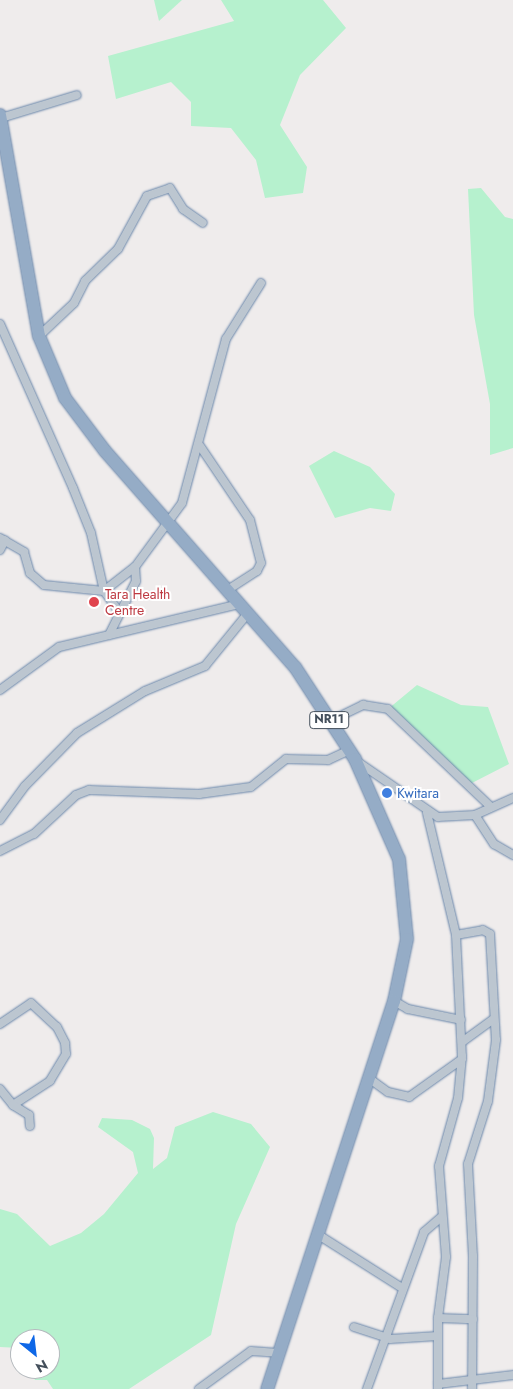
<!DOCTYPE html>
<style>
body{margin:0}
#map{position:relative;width:513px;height:1389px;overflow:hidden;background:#efecec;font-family:Jost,sans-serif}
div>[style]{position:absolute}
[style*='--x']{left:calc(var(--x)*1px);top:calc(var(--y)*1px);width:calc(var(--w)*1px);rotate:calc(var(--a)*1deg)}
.green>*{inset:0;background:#b6f1ce}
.roads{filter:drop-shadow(0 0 1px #6c88ab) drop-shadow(0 0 1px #6c88ab)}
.minor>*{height:8px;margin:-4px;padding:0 4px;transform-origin:4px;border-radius:4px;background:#bcc6d0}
.trunk>*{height:12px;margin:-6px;padding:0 6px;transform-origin:6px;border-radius:6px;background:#95acc6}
.dots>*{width:14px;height:14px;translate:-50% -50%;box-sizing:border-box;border:2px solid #fff;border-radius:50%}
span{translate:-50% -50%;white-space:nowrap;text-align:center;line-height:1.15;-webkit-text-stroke:4px #fff;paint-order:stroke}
.shield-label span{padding:1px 4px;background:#fff;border:1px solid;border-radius:4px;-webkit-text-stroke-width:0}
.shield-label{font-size:12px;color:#444f5b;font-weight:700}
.health-label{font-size:14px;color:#be3a42}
.left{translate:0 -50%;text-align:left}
.shop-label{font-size:14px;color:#366cbe}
.north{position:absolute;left:10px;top:1329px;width:50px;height:50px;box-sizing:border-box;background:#fff;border:1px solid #b4b9bd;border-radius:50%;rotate:151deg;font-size:14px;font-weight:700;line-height:20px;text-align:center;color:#444f5b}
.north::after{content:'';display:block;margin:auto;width:18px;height:22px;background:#0e67e7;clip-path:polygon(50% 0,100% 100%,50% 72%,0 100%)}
</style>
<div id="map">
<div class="green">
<div style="clip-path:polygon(154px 0,182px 0,159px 21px)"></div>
<div style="clip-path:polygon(221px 0,323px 0,346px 28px,300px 75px,280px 125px,307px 167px,303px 193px,265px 198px,256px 160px,231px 128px,191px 126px,191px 102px,171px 82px,116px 99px,108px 56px,234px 21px)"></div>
<div style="clip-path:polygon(481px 188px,505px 217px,513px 219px,513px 448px,490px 455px,490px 404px,474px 315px,468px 189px)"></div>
<div style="clip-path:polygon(334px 451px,370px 467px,395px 494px,391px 511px,370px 508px,335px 518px,309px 466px)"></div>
<div style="clip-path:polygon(417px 685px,461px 705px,488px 707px,509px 764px,470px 784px,388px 709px)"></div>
<div style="clip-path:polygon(213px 1112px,251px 1124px,270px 1147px,236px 1224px,211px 1335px,129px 1389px,53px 1389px,47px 1380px,35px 1380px,30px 1369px,50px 1369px,50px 1339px,20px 1339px,20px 1348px,0 1347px,0 1209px,17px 1214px,50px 1246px,81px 1233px,104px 1214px,138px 1173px,133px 1152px,98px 1127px,102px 1118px,132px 1120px,150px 1129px,154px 1138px,153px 1169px,167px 1158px,175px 1127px)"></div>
</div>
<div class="roads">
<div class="minor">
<div style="--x:1;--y:118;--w:79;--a:-16.8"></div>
<div style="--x:0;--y:324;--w:180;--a:66"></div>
<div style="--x:73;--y:488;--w:48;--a:68.2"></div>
<div style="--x:91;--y:533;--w:59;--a:77.4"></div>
<div style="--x:104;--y:591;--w:27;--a:54"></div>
<div style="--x:39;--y:336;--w:48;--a:-43.3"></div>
<div style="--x:74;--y:303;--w:25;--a:-63"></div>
<div style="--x:85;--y:281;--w:46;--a:-44.1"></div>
<div style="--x:118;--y:249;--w:60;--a:-61.3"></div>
<div style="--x:147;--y:196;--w:24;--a:-19"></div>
<div style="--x:170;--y:188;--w:25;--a:58"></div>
<div style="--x:183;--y:209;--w:24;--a:35"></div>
<div style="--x:200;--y:446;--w:89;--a:56"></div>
<div style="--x:250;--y:520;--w:44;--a:75.7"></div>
<div style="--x:261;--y:563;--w:9;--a:117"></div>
<div style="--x:257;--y:571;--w:33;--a:147"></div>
<div style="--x:0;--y:538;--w:28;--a:30"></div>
<div style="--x:24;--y:552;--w:22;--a:74"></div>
<div style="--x:30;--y:573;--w:18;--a:41"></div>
<div style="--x:44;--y:585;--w:60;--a:5.7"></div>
<div style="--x:104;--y:591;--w:39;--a:-38"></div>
<div style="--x:135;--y:567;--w:79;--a:-53.7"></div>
<div style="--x:182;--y:503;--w:170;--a:-75"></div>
<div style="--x:226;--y:339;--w:66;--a:-58"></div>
<div style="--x:0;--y:550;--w:11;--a:-63"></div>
<div style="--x:109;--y:635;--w:60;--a:-63.4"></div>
<div style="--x:136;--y:581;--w:14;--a:-94"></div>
<div style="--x:0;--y:690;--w:73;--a:-36.1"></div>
<div style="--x:59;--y:647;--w:186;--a:-13.4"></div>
<div style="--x:330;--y:721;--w:37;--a:-26"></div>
<div style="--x:363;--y:705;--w:25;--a:9"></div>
<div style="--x:388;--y:709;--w:142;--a:43.6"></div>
<div style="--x:358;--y:762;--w:97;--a:34.5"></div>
<div style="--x:438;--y:817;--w:37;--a:-3"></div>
<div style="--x:475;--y:815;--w:42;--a:-24.1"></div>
<div style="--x:427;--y:813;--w:125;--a:76.6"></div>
<div style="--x:456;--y:935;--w:121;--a:87.2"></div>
<div style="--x:462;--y:1056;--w:42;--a:95.4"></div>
<div style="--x:458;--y:1098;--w:71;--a:105.6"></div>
<div style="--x:439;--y:1166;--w:91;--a:85.6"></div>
<div style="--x:446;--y:1257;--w:62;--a:97.5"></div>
<div style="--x:438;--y:1318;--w:71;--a:90"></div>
<div style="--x:475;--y:815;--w:35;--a:57"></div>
<div style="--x:494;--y:844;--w:22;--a:30"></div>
<div style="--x:0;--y:820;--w:42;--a:-53.7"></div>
<div style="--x:25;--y:786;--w:74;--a:-45.5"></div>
<div style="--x:77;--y:733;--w:80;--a:-31.7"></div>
<div style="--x:145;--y:691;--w:65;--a:-22.6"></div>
<div style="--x:205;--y:666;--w:68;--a:-50.9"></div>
<div style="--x:0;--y:851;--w:38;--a:-27"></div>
<div style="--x:34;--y:834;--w:57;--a:-42.9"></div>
<div style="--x:76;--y:795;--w:14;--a:-21"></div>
<div style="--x:89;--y:790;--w:110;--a:2.1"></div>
<div style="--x:199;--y:794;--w:52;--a:-7.7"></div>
<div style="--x:251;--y:787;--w:45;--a:-38.7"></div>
<div style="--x:286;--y:759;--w:42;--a:1.4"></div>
<div style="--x:328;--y:760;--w:23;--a:-25"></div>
<div style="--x:456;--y:935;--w:27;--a:-10"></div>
<div style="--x:483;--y:930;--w:8;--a:30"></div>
<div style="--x:490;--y:934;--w:106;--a:86.8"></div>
<div style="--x:496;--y:1040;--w:62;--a:97.5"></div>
<div style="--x:488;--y:1101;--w:66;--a:107.6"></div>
<div style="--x:468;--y:1164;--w:92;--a:86.9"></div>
<div style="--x:473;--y:1256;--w:133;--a:90.4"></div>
<div style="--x:394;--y:1001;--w:16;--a:30"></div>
<div style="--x:408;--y:1009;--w:54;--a:11.7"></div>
<div style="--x:0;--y:1024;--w:37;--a:-34"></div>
<div style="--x:31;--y:1003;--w:35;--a:43"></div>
<div style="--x:57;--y:1027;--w:18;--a:63"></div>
<div style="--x:65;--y:1043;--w:11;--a:85"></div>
<div style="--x:66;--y:1054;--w:31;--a:121"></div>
<div style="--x:50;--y:1081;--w:44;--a:147"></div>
<div style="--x:462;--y:1042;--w:39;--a:-36"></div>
<div style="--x:370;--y:1079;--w:22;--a:36"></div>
<div style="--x:388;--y:1092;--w:22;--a:13"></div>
<div style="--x:409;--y:1097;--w:65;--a:-35.6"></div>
<div style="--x:0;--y:1089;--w:21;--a:51"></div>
<div style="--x:13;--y:1105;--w:19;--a:32"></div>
<div style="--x:29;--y:1115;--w:11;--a:85"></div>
<div style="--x:317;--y:1234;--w:101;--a:32.4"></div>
<div style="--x:438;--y:1318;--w:35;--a:2"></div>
<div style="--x:354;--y:1327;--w:38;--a:18"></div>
<div style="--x:390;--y:1339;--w:48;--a:-3.6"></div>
<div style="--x:438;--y:1384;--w:76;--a:-6.8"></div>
<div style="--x:199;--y:1389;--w:64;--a:-36.2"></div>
<div style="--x:251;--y:1351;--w:27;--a:4"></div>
<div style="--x:367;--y:1389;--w:167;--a:-70"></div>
<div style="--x:424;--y:1232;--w:23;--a:-41"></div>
</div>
<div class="trunk">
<div style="--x:0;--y:115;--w:224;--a:80"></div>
<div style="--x:39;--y:336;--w:67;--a:67.2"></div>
<div style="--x:65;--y:398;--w:66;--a:53"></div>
<div style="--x:105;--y:451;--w:288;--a:48.7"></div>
<div style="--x:295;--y:667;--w:110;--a:56.9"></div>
<div style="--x:355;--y:759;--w:109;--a:66.3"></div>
<div style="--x:399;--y:859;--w:80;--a:84.3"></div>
<div style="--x:407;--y:939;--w:63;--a:101.8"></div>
<div style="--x:394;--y:1001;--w:408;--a:108.1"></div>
</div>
</div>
<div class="dots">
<div style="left:94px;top:602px;background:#e0444e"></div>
<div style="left:387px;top:793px;background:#3f7fe0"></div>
</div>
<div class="shield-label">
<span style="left:329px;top:720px">NR11</span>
</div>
<div class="health-label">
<span class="left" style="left:105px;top:602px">Tara Health<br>Centre</span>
</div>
<div class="shop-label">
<span class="left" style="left:397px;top:793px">Kwitara</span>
</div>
<div class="north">N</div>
</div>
